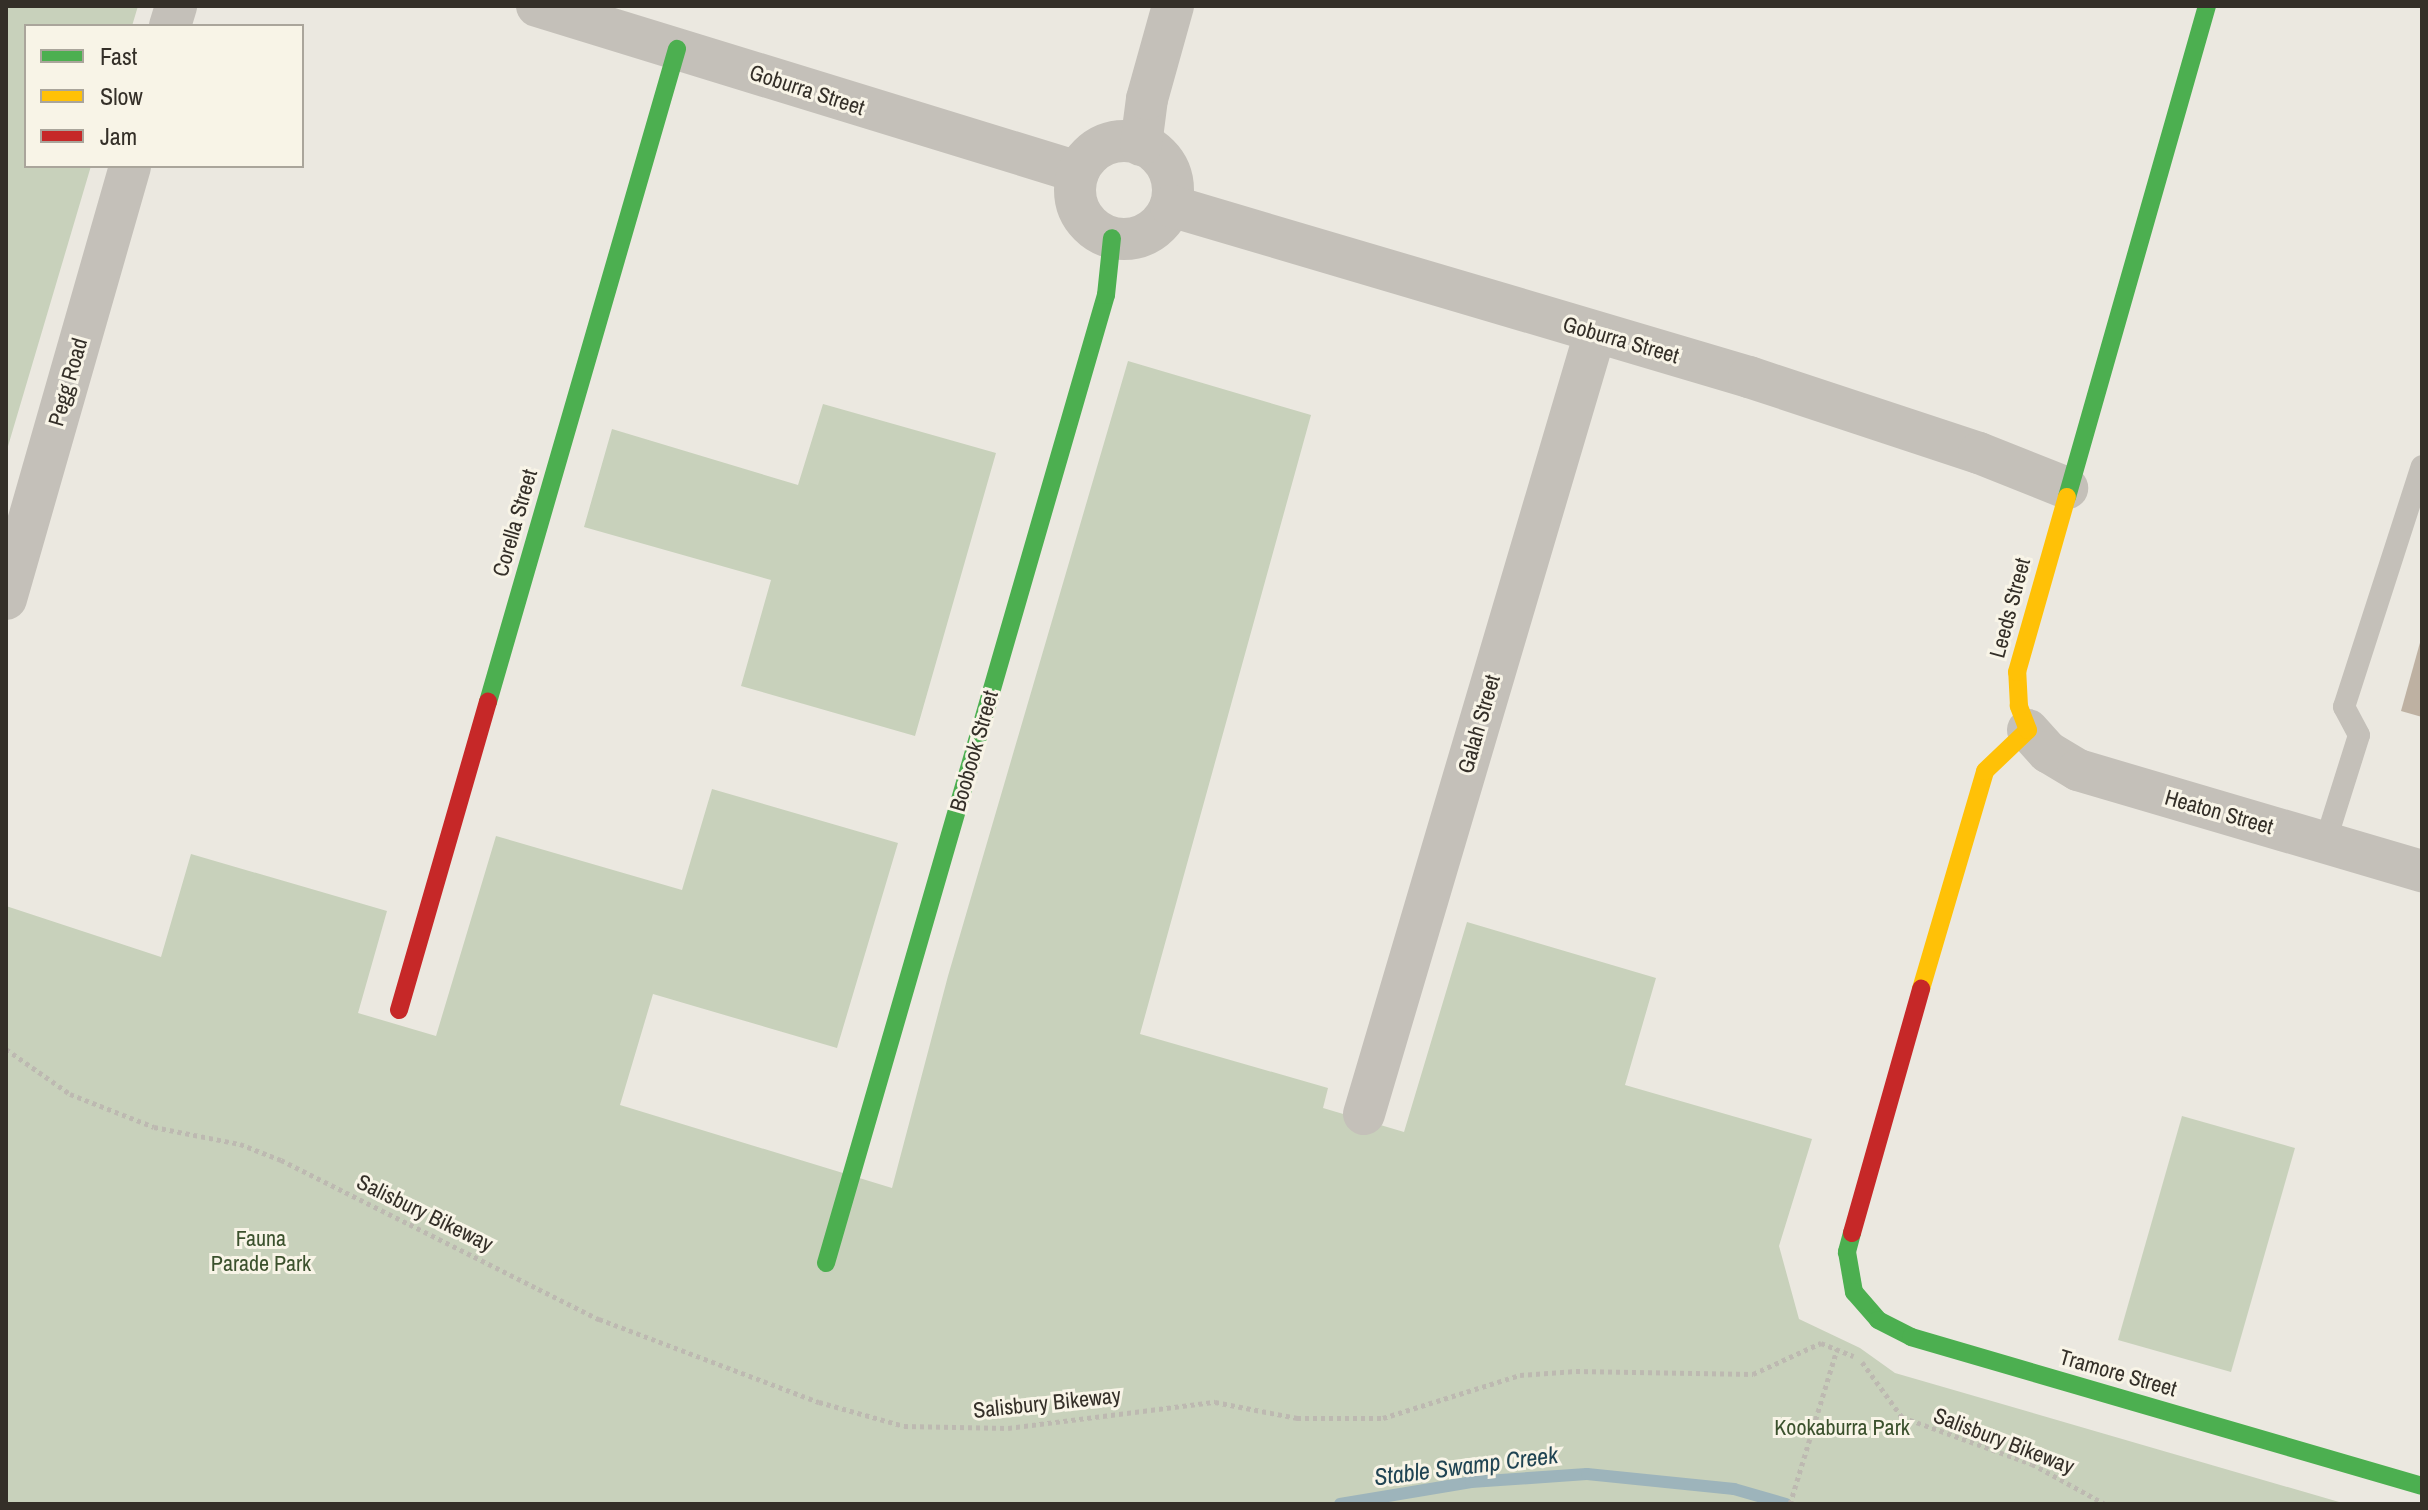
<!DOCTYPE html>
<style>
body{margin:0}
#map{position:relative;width:2428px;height:1510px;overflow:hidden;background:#ebe8e0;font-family:"Archivo Narrow",sans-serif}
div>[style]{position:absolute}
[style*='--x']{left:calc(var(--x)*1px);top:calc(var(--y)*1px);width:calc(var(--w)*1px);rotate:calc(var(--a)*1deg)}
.green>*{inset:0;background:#c8d1bb}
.stream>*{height:12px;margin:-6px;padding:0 6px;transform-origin:6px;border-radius:6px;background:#9db4bb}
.building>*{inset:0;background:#beb1a2}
.path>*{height:5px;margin-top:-2.5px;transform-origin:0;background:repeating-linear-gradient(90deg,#bdb9b1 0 4px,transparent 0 8px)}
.lane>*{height:22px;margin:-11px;padding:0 11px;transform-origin:11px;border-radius:11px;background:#c4c0b9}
.street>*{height:42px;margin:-21px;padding:0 21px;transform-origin:21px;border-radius:21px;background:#c4c0b9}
.street>.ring{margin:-21px;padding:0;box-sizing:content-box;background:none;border:42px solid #c4c0b9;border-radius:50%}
.fast>*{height:18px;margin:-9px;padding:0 9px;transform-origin:9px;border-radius:9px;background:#4caf50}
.slow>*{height:18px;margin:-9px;padding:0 9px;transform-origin:9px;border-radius:9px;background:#ffc107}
.jam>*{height:18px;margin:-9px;padding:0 9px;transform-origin:9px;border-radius:9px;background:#c62828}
span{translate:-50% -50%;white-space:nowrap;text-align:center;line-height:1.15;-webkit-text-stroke:6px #f8f4e7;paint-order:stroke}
.street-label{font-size:22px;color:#342f28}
.park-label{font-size:22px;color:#3b512d}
.water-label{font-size:24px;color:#204453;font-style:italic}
.frame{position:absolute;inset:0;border:8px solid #342f28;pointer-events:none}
.legend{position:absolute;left:24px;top:24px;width:280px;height:144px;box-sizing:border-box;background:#f8f4e7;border:2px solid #aaa59b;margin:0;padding:10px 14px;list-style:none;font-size:24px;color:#342f28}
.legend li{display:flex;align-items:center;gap:16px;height:40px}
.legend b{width:40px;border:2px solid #aaa59b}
</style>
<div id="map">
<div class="green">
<div style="clip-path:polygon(6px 6px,138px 6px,132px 26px,26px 26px,26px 166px,91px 166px,6px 453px)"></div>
<div style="clip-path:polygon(1128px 361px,1311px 415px,1140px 1034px,1328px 1088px,1323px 1108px,1404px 1132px,1467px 922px,1656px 978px,1625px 1085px,1812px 1139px,1779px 1246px,1799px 1319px,1860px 1348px,1895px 1373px,2346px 1504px,6px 1504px,6px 906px,161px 957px,191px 854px,387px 911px,358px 1013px,436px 1036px,496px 836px,682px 890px,712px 789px,898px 843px,837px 1048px,653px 994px,620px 1105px,892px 1188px,948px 976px)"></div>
<div style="clip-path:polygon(823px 404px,996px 453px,915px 736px,741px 686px,771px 580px,584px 527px,612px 429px,798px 485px)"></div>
<div style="clip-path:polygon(2182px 1116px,2295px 1148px,2231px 1372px,2118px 1340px)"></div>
</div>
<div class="stream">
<div style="--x:1340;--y:1504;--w:133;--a:-9.5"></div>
<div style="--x:1471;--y:1482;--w:116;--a:-3.9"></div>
<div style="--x:1587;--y:1474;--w:148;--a:5.8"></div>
<div style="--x:1734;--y:1489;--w:54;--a:16.1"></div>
</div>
<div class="building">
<div style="clip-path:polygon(2421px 639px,2422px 639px,2422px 717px,2401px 711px)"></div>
</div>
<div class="path">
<div style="--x:6;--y:1049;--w:78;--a:35.1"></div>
<div style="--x:70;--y:1094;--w:90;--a:21.4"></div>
<div style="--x:154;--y:1127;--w:88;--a:11.2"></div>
<div style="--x:240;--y:1144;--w:44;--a:21.3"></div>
<div style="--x:281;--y:1160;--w:356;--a:26.6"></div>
<div style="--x:599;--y:1319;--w:235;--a:20.7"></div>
<div style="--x:819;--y:1402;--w:88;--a:15.8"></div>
<div style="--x:904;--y:1426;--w:104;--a:1.1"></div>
<div style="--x:1008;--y:1428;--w:209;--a:-7.2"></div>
<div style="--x:1215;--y:1402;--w:84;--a:11"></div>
<div style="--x:1297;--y:1418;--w:86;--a:0"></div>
<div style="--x:1383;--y:1418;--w:144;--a:-17.4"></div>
<div style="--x:1520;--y:1375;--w:56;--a:-4.1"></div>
<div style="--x:1576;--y:1371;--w:177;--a:1"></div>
<div style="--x:1753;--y:1374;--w:75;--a:-24.5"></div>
<div style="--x:1821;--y:1343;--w:35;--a:22"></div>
<div style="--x:1862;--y:1362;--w:68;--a:54"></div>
<div style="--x:1902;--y:1417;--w:138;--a:19.9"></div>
<div style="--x:2032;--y:1464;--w:83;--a:28.7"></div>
<div style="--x:1790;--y:1504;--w:162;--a:-73.1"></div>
</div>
<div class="lane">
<div style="--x:2325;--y:843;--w:113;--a:-72.5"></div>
<div style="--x:2359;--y:735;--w:32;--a:-118"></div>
<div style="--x:2344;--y:707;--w:253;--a:-72.1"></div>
</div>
<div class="street">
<div style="--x:537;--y:6;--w:566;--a:17.06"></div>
<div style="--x:170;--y:26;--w:21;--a:-73"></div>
<div class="ring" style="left:1075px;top:141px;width:56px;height:56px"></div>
<div style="--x:1141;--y:145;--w:46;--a:-82.6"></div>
<div style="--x:1147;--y:99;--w:97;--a:-74.4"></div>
<div style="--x:1171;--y:206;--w:603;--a:16.48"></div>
<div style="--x:1749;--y:377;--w:242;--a:18.3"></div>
<div style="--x:1979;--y:453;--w:95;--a:21.7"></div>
<div style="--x:6;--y:599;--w:450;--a:-74"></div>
<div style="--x:2028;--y:730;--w:30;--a:48"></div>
<div style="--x:2048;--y:752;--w:35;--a:31"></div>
<div style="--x:2078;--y:770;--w:359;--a:16.4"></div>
<div style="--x:1364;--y:1114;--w:814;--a:-73.52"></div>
</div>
<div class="fast">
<div style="--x:2067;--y:497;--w:511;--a:-74.09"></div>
<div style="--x:488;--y:702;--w:680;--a:-73.86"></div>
<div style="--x:1852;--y:1233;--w:20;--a:105"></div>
<div style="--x:1847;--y:1252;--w:41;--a:80.1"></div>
<div style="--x:1854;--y:1292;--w:37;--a:49"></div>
<div style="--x:1878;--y:1320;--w:37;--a:27"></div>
<div style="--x:1911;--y:1337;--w:532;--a:16.26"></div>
<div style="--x:826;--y:1263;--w:1008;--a:-73.87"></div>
<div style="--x:1106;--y:295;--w:57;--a:-84"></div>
</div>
<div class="slow">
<div style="--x:1921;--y:989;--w:227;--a:-73.6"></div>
<div style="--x:1985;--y:771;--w:59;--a:-43.6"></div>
<div style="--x:2028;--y:730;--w:26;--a:-111"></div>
<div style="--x:2019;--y:706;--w:34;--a:-93"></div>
<div style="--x:2017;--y:672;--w:182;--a:-74.1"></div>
</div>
<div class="jam">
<div style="--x:399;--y:1010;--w:321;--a:-73.9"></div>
<div style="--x:1852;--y:1233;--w:254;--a:-74.2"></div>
</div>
<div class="street-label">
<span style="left:807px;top:90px;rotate:18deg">Goburra Street</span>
<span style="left:1621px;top:340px;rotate:16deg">Goburra Street</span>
<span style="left:68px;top:382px;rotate:-74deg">Pegg Road</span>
<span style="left:515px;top:523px;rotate:-74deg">Corella Street</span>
<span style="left:2010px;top:608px;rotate:-75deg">Leeds Street</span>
<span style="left:1479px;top:724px;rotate:-74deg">Galah Street</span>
<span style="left:974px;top:751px;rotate:-74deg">Boobook Street</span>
<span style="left:2219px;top:812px;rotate:16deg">Heaton Street</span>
<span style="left:425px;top:1213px;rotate:26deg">Salisbury Bikeway</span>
<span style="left:2118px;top:1373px;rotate:16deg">Tramore Street</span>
<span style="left:1047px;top:1403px;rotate:-6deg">Salisbury Bikeway</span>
<span style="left:2004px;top:1441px;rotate:21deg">Salisbury Bikeway</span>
</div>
<div class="park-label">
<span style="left:261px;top:1251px">Fauna<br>Parade Park</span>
<span style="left:1842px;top:1428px">Kookaburra Park</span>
</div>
<div class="water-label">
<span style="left:1466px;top:1466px;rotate:-7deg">Stable Swamp Creek</span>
</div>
<div class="frame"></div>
<ul class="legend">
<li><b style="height:10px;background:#4caf50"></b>Fast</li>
<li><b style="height:10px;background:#ffc107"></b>Slow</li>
<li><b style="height:10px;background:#c62828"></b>Jam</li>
</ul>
</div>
